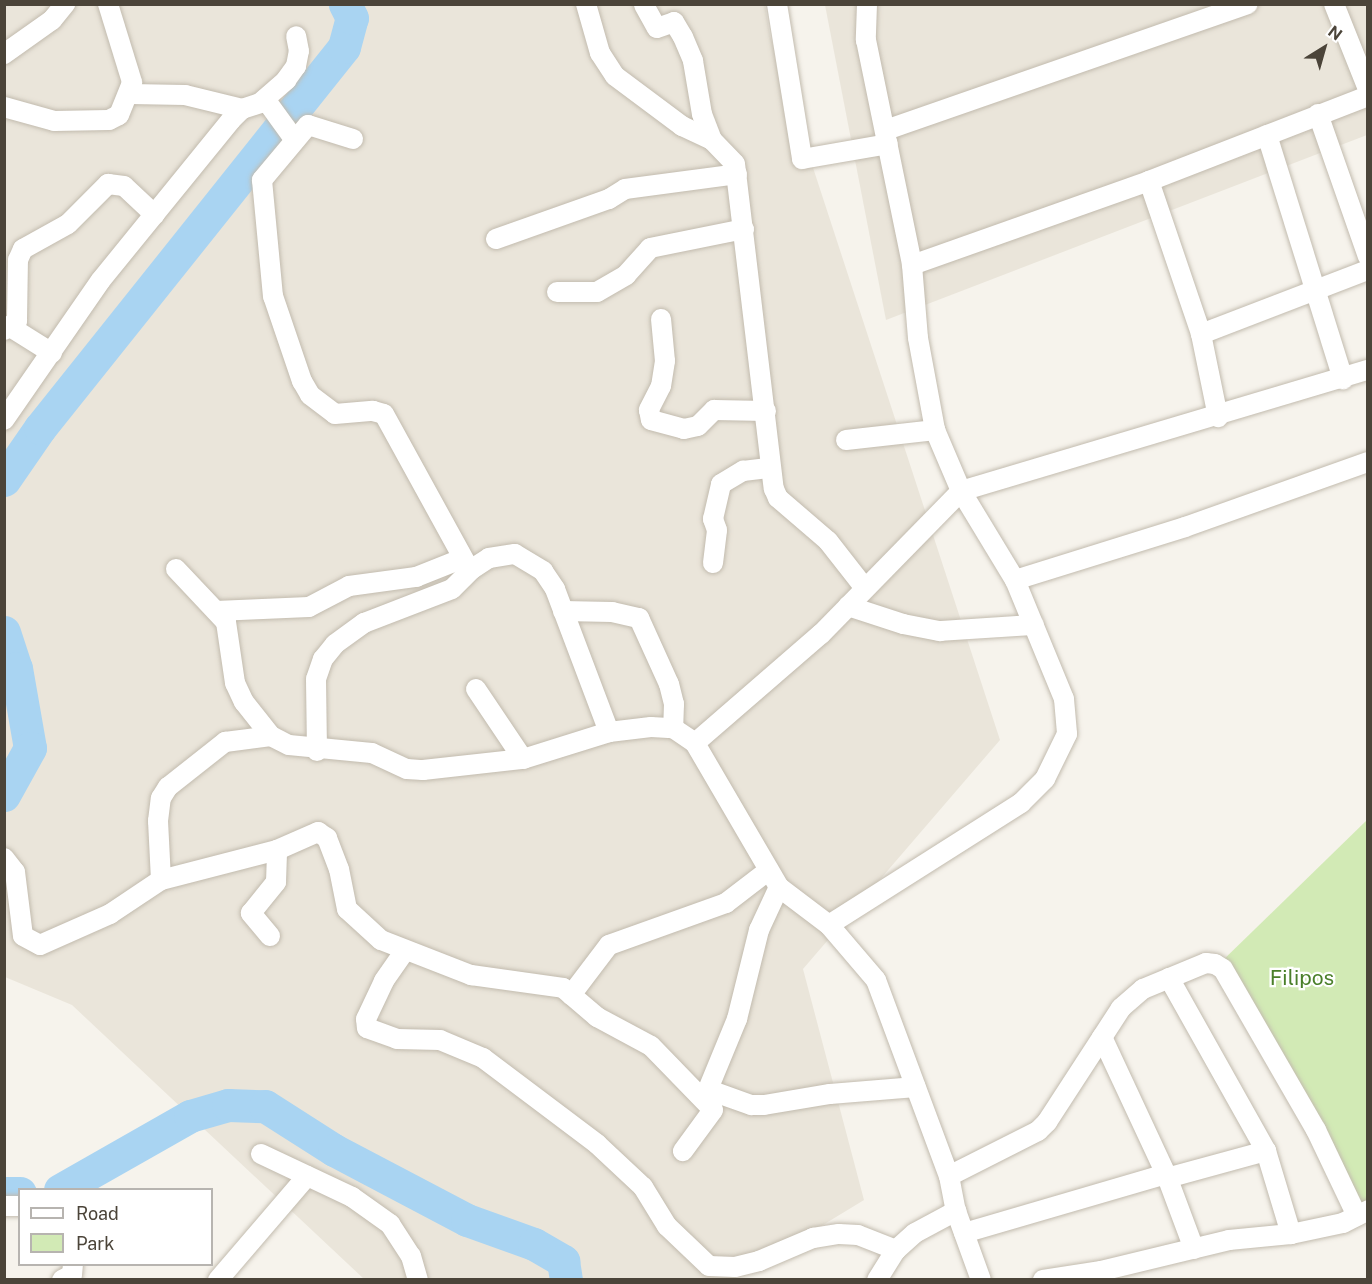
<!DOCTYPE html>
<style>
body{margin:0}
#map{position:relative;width:1372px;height:1284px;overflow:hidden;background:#f6f3ec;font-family:"Public Sans",sans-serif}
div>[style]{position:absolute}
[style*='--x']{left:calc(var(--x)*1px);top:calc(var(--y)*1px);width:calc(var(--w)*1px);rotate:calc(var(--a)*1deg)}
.residential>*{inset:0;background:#eae5da}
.green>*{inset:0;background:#d2eab5}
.river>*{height:33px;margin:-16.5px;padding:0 16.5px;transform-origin:16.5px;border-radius:16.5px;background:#a9d4f2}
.roads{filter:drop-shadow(0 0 2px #c2bbae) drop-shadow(0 0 2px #c2bbae)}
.street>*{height:20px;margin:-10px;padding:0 10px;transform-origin:10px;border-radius:10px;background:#fff}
span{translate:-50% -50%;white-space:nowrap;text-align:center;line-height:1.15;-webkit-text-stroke:4.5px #fff;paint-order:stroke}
.park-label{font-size:21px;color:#4a7f2a}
.frame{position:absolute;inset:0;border:6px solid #4b4439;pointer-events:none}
.legend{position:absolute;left:18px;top:1188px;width:195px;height:78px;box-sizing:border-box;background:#fff;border:2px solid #b7b4b0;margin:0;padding:8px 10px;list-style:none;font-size:18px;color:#4b4439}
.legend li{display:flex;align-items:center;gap:12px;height:30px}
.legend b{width:30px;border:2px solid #b7b4b0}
.north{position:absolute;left:1294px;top:18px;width:60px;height:60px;-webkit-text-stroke:4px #fff;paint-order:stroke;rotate:37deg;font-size:16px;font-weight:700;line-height:24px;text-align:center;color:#4b4439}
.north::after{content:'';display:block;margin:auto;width:21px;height:27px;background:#4b4439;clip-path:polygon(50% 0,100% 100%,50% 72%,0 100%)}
</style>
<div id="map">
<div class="residential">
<div style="clip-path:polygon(4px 5px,765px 5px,770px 36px,1000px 740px,803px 969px,864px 1200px,734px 1279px,364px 1279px,72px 1005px,5px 977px)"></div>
<div style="clip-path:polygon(825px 5px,1367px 5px,1367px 135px,886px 320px)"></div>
</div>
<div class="green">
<div style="clip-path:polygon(1367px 820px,1367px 1207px,1347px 1205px,1219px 964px)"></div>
</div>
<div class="river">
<div style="--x:4;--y:480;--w:63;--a:-55.3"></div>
<div style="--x:40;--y:428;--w:487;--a:-51.4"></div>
<div style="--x:344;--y:47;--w:30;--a:-75"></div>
<div style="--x:352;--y:18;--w:16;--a:-117"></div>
<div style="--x:4;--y:632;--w:38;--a:72"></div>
<div style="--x:16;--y:668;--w:81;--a:80.1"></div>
<div style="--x:30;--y:748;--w:54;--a:119"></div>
<div style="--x:60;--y:1190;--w:150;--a:-29.6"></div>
<div style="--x:190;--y:1116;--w:40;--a:-16"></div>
<div style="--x:228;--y:1105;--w:37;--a:2"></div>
<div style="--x:265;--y:1106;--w:82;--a:32.5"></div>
<div style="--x:334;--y:1150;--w:150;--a:27.8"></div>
<div style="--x:467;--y:1220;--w:71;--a:19.7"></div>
<div style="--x:534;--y:1244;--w:34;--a:30"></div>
<div style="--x:563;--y:1261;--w:19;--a:81"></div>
<div style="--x:4;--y:1193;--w:16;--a:0"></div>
</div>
<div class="roads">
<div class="street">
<div style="--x:586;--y:4;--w:51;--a:74.1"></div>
<div style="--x:600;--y:53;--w:27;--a:57"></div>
<div style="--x:615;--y:76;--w:84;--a:36.7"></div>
<div style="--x:682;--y:126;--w:33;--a:25"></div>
<div style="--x:712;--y:140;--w:33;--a:46"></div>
<div style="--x:735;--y:164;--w:327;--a:83.2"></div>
<div style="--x:774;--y:489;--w:10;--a:66"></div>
<div style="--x:778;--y:498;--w:66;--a:40.7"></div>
<div style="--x:828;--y:541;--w:58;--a:52"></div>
<div style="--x:777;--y:4;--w:157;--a:80.8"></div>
<div style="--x:802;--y:159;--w:87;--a:-9.9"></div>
<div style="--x:867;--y:4;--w:36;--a:92"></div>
<div style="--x:866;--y:40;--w:230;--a:78.4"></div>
<div style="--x:912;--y:265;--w:73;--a:85.3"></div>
<div style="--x:918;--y:338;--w:94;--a:79.5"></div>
<div style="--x:935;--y:430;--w:66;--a:66.9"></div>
<div style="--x:961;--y:491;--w:104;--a:58.8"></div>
<div style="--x:1015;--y:580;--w:129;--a:67.6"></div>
<div style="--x:1064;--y:699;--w:35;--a:85"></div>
<div style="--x:1067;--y:734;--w:50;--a:116.1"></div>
<div style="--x:1045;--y:779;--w:34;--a:135"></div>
<div style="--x:1021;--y:803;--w:227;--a:147.6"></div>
<div style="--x:829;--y:925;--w:72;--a:49.5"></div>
<div style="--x:876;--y:980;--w:209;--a:69.6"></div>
<div style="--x:949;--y:1176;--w:36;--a:79"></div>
<div style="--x:956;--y:1211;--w:73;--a:70.1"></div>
<div style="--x:1334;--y:4;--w:92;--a:68.2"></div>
<div style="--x:644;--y:5;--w:26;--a:61"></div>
<div style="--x:657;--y:28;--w:18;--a:-19"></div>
<div style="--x:674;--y:22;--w:17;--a:59"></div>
<div style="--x:683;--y:37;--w:26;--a:67"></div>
<div style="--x:693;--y:61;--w:54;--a:80.4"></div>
<div style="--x:702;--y:114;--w:28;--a:69"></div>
<div style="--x:4;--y:54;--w:59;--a:-35.3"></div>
<div style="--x:52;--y:20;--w:21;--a:-51"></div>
<div style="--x:130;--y:94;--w:55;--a:1"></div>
<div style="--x:185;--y:95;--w:59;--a:13.8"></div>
<div style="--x:265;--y:99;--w:49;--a:54.1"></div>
<div style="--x:4;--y:107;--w:52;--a:15.6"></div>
<div style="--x:54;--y:121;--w:55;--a:-1"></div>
<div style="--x:109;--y:120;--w:11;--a:-27"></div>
<div style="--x:119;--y:115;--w:35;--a:-68"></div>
<div style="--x:132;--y:82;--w:82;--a:-107.1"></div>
<div style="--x:1318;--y:114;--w:151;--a:70.7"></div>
<div style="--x:886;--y:130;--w:383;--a:-19.2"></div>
<div style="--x:1267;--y:135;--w:256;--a:72.7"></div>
<div style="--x:353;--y:139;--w:47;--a:-162.7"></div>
<div style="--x:308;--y:125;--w:72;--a:129.9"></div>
<div style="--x:262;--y:180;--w:117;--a:84.6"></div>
<div style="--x:273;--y:296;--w:90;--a:71.2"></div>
<div style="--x:302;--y:381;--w:16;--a:60"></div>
<div style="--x:310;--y:395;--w:31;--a:37"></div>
<div style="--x:335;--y:414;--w:38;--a:-5"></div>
<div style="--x:373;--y:411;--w:11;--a:15"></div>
<div style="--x:384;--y:414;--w:172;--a:61.2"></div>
<div style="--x:467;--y:565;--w:6;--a:39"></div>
<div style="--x:472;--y:569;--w:20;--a:-33"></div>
<div style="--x:489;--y:558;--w:26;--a:-9"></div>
<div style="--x:515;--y:554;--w:33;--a:31"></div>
<div style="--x:543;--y:571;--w:22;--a:56"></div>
<div style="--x:555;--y:589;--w:153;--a:69.3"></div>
<div style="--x:1149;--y:181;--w:162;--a:71.2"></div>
<div style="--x:1201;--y:334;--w:85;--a:78.4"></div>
<div style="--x:496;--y:239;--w:120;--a:-19.5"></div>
<div style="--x:609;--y:199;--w:19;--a:-32"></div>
<div style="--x:625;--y:189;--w:113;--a:-7.6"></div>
<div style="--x:912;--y:265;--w:251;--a:-19.5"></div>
<div style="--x:1149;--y:181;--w:235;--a:-21.2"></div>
<div style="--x:557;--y:292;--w:40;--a:0"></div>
<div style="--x:597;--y:292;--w:34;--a:-30"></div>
<div style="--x:626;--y:275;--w:36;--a:-48"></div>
<div style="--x:650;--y:248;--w:96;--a:-11.4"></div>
<div style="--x:661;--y:319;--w:42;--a:84.6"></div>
<div style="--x:665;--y:361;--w:25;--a:99"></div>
<div style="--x:661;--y:386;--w:27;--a:117"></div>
<div style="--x:649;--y:410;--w:10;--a:79"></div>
<div style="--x:651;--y:420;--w:34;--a:15"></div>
<div style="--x:684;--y:429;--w:14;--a:-12"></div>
<div style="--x:698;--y:426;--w:23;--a:-45"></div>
<div style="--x:714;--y:410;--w:52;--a:1.1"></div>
<div style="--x:12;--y:328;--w:47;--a:32"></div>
<div style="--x:4;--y:330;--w:16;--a:-35"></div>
<div style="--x:17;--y:321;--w:61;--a:-89.1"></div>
<div style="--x:18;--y:260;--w:12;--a:-66"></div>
<div style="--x:23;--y:249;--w:51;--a:-29.1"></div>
<div style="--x:68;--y:224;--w:57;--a:-45"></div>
<div style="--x:108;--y:184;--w:16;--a:7"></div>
<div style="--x:124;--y:186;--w:42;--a:43.1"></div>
<div style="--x:1201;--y:334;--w:179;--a:-21"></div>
<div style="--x:4;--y:420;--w:170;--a:-55.3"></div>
<div style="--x:101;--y:280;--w:206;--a:-50.9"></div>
<div style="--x:231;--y:120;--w:16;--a:-45"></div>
<div style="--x:242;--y:109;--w:19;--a:-18"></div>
<div style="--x:260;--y:103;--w:35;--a:-41"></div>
<div style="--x:286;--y:80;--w:17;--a:-54"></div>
<div style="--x:296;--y:66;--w:15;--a:-79"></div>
<div style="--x:299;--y:51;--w:15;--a:-101"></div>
<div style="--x:846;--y:440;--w:90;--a:-6.4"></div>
<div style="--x:713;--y:563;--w:33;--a:-83"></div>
<div style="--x:717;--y:530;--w:12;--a:-110"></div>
<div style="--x:713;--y:519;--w:36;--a:-77"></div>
<div style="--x:721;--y:484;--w:26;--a:-31"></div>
<div style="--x:743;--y:471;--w:25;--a:-7"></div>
<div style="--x:176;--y:569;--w:73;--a:46.7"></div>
<div style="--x:226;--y:622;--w:62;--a:81.6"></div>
<div style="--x:235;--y:683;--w:21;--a:65"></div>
<div style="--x:244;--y:702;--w:43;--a:51.5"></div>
<div style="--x:271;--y:736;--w:20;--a:27"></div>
<div style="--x:289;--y:745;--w:83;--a:5.5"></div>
<div style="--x:372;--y:753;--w:38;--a:25"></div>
<div style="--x:407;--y:769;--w:16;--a:4"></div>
<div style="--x:423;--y:770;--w:101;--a:-6.3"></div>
<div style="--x:523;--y:759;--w:90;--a:-17.4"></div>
<div style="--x:609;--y:732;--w:42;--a:-6.8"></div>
<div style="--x:651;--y:727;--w:22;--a:3"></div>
<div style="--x:673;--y:728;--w:27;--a:34"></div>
<div style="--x:1015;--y:580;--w:178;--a:-17.3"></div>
<div style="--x:1185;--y:527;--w:194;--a:-19.6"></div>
<div style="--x:848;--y:606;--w:58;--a:18.1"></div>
<div style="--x:903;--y:624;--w:38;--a:11"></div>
<div style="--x:940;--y:631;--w:94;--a:-3.7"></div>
<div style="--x:216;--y:611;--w:93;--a:-2.5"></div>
<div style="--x:309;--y:607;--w:45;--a:-27.7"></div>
<div style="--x:349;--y:586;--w:68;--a:-7.7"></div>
<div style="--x:416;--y:577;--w:48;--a:-21.8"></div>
<div style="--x:563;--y:611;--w:49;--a:1.2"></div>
<div style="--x:612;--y:612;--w:28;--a:13"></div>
<div style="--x:639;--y:618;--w:72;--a:65.6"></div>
<div style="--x:669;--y:684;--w:21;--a:76"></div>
<div style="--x:674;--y:704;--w:24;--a:92"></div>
<div style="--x:476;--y:689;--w:84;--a:56.1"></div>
<div style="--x:317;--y:751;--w:72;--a:-90.8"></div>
<div style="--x:316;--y:679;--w:21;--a:-71"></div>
<div style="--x:323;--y:659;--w:19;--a:-51"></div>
<div style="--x:335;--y:644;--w:36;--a:-36"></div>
<div style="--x:364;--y:623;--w:94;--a:-21.1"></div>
<div style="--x:452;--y:589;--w:28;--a:-45"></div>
<div style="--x:4;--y:858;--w:18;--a:52"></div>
<div style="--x:15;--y:872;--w:64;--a:82.9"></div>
<div style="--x:23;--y:936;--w:19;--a:28"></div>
<div style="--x:40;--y:945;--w:77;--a:-23.9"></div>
<div style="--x:110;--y:914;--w:61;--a:-33.7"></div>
<div style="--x:161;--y:880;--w:120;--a:-14.5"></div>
<div style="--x:277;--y:850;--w:45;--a:-23.7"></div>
<div style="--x:318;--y:832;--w:11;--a:34"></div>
<div style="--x:327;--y:838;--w:33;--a:69"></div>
<div style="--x:339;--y:869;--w:41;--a:78.7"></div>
<div style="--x:347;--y:909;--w:46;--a:42.4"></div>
<div style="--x:381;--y:940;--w:97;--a:21.3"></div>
<div style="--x:471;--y:975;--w:93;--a:8"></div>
<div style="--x:563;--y:988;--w:45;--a:40.5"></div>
<div style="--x:597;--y:1017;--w:61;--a:28.2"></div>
<div style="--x:651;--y:1046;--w:89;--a:45.9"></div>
<div style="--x:713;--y:1110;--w:51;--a:126.2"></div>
<div style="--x:161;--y:880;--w:59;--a:-92.9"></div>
<div style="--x:158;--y:821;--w:23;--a:-83"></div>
<div style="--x:161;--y:798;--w:13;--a:-58"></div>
<div style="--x:168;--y:787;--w:73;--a:-38.3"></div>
<div style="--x:225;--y:742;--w:46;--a:-7.4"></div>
<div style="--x:829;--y:925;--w:63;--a:-142.8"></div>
<div style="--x:779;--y:887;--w:167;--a:-120.3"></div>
<div style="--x:695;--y:743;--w:167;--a:-40.9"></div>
<div style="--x:821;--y:634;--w:200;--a:-45.6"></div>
<div style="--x:961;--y:491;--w:425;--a:-16.6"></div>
<div style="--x:270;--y:936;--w:30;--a:-130"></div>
<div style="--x:251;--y:913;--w:40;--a:-51"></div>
<div style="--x:276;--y:882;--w:32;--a:-88"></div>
<div style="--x:404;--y:952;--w:35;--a:125"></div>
<div style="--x:384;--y:981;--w:42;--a:115.3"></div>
<div style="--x:366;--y:1019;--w:9;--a:84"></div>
<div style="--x:367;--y:1028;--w:32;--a:20"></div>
<div style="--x:397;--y:1039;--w:43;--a:1.3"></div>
<div style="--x:440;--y:1040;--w:47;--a:22.7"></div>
<div style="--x:483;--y:1058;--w:143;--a:37"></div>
<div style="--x:597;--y:1144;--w:63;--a:43.1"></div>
<div style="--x:643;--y:1187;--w:46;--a:58.4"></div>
<div style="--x:667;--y:1226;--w:58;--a:43.6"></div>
<div style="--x:709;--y:1266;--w:26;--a:2"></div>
<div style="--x:735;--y:1267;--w:25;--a:-14"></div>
<div style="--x:759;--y:1261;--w:59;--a:-23.1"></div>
<div style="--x:813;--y:1238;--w:26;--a:-9"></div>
<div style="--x:839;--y:1234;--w:19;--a:3"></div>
<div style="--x:858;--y:1235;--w:41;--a:21.5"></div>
<div style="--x:1169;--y:978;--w:198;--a:60.7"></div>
<div style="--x:1266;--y:1151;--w:87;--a:73.2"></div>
<div style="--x:571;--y:995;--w:63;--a:-52.8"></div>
<div style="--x:609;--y:945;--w:124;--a:-19.7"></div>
<div style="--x:726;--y:903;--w:54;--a:-37.5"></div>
<div style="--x:1102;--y:1037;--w:151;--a:65"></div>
<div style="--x:1166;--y:1174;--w:80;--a:69.5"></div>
<div style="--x:709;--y:1090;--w:45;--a:19.7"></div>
<div style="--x:751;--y:1105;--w:13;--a:0"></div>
<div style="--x:764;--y:1105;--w:67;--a:-9.5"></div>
<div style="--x:830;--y:1094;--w:86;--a:-4.7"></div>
<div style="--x:704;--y:1099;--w:87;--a:-67.6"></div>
<div style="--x:737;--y:1019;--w:92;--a:-76.1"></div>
<div style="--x:759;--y:930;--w:47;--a:-65.1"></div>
<div style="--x:261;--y:1154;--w:101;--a:25.3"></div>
<div style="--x:352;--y:1197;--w:47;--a:35.4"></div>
<div style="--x:390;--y:1224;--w:38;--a:57"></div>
<div style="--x:411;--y:1256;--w:25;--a:74"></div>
<div style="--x:949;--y:1176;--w:100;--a:-26.8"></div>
<div style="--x:1038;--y:1131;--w:13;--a:-45"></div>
<div style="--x:1047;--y:1122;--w:136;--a:-57"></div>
<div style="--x:1121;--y:1008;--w:29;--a:-41"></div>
<div style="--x:1143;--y:989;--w:68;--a:-22.4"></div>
<div style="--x:1206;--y:963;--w:9;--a:6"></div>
<div style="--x:1215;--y:964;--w:9;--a:32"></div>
<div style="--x:1223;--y:969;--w:186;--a:60"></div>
<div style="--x:1316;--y:1130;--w:95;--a:64.5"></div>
<div style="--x:1167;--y:1178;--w:103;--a:-15.3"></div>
<div style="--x:4;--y:1206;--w:16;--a:0"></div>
<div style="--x:964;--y:1233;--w:210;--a:-16.3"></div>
<div style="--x:62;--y:1280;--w:11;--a:-27"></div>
<div style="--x:72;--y:1275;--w:11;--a:-85"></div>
<div style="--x:218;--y:1280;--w:137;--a:-49.4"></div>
<div style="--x:877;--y:1280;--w:36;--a:-58"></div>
<div style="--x:896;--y:1250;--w:25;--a:-42"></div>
<div style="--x:915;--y:1233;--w:47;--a:-28.2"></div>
<div style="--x:1043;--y:1280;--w:59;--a:-8.8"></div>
<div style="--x:1101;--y:1271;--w:132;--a:-13.6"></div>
<div style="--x:1229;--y:1240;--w:62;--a:-5.5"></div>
<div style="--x:1291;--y:1234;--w:53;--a:-11.9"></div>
<div style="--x:1343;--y:1223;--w:28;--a:-27"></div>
</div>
</div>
<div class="park-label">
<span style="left:1302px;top:978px">Filipos</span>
</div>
<div class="frame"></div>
<ul class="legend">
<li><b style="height:8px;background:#fff"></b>Road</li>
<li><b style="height:16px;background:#d2eab5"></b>Park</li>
</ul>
<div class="north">N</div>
</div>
